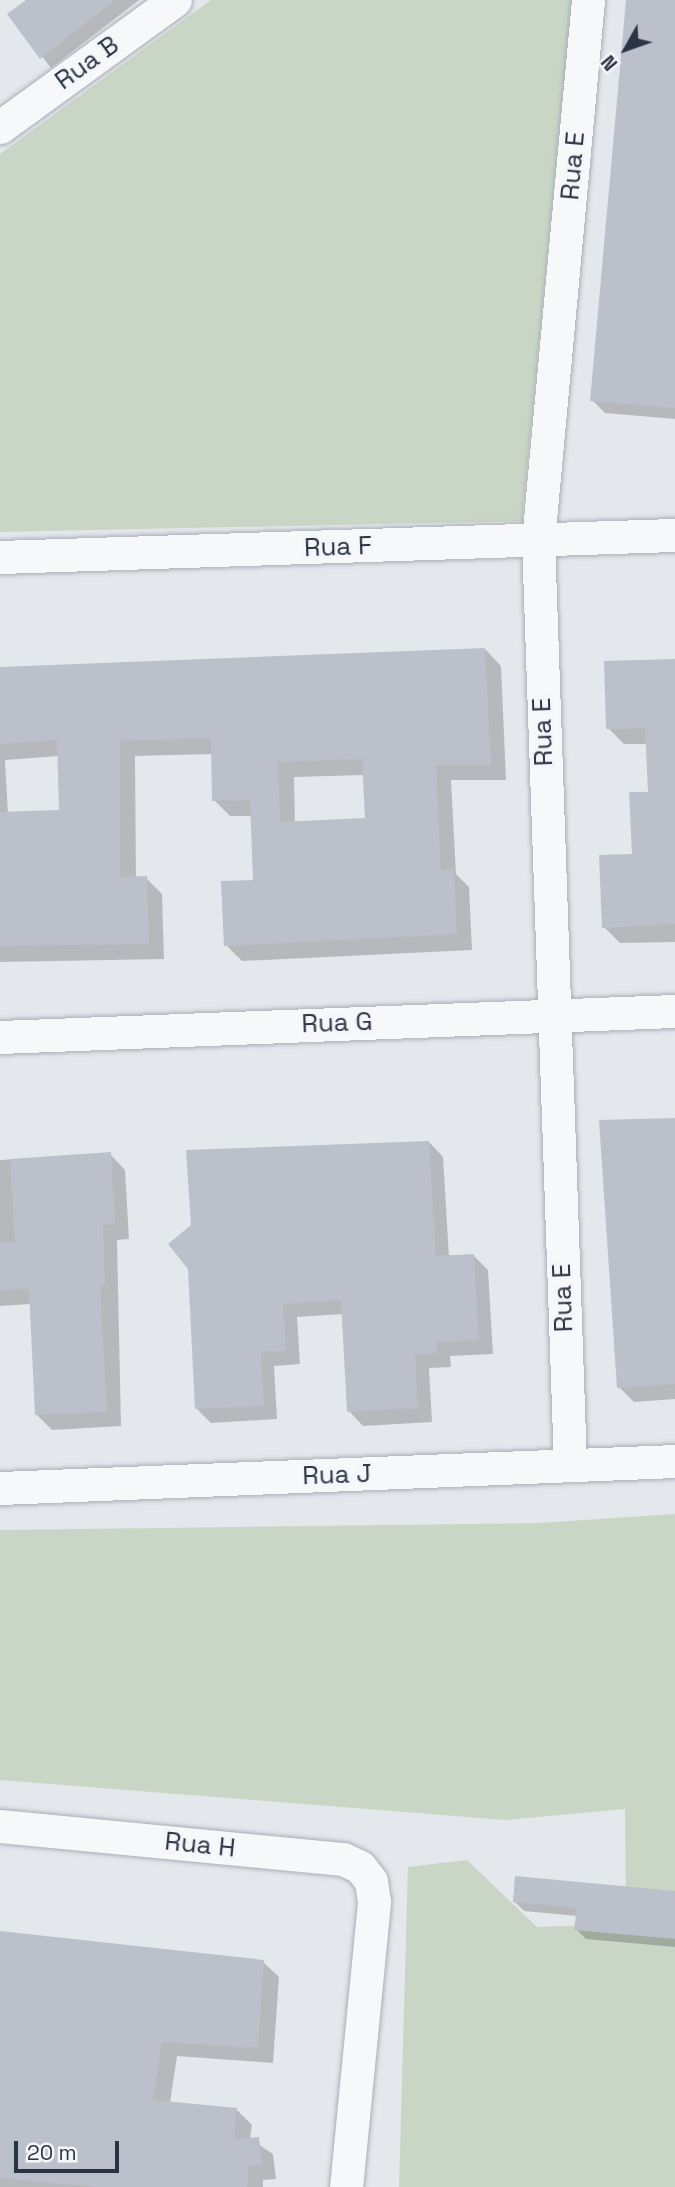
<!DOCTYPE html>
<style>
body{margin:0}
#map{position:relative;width:675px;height:2187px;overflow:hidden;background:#e4e7ec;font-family:"Space Grotesk",sans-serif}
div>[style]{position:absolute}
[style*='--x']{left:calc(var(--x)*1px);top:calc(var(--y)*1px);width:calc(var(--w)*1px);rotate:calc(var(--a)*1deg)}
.green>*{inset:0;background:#c9d6c5}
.shadow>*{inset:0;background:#0003}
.building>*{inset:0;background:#bbc0ca}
.roads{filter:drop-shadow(0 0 2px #a9aeb7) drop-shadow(0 0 2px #a9aeb7)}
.street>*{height:33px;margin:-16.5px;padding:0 16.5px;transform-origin:16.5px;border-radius:16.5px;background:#f7f8fa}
span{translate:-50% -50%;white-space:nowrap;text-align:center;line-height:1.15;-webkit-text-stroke:7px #f4f6f9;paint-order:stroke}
.street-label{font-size:26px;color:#2b3445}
.north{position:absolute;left:591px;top:14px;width:70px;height:70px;-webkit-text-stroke:5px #f4f6f9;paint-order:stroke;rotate:230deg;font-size:19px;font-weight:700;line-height:28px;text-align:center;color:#2b3445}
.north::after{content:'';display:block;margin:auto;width:24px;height:32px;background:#2b3445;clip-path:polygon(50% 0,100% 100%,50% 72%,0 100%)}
.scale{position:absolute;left:14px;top:2141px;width:105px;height:32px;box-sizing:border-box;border:4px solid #2b3445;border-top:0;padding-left:9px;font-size:21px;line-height:24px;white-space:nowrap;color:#2b3445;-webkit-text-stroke:5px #f4f6f9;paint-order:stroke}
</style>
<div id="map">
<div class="green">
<div style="clip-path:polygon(211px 0,572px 0,522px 521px,0 532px,0 154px)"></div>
<div style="clip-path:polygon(675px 1514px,675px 2187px,399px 2187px,408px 1867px,467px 1860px,537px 1927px,626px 1924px,625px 1809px,505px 1820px,0 1780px,0 1530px,539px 1523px)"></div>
</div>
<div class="shadow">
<div style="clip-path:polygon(29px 0,139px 0,51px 68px,9px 14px)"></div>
<div style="clip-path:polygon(631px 0,675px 0,675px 419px,605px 413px,592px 400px)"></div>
<div style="clip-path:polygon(evenodd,485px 649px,501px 666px,506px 780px,451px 780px,456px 874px,469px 887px,472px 950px,242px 961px,226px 945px,255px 881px,252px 816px,230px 816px,214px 800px,213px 754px,135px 756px,136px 879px,146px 878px,162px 894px,164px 959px,0 962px,0 669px,485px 649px,59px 756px,61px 812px,8px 814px,5px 760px,59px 756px,485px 649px,364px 775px,366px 819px,295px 823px,294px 777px,364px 775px)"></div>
<div style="clip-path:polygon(675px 661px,675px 942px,620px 943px,604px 927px,633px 855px,649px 793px,647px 744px,624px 744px,608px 728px)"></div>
<div style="clip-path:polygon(675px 1120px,675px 1399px,634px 1402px,619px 1387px)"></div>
<div style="clip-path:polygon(429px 1142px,443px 1157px,449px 1257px,474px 1256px,488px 1270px,493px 1354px,450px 1356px,451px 1367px,429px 1368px,432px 1422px,363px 1426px,349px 1411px,343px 1314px,297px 1317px,300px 1364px,274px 1366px,277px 1419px,211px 1423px,197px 1409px,189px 1268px)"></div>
<div style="clip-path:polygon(110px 1154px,125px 1170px,129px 1239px,117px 1240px,121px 1426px,52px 1430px,36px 1414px,31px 1304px,0 1306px,0 1160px)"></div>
<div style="clip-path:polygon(675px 1893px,675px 1947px,586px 1939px,576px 1929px,577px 1916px,524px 1911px,514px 1901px)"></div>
<div style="clip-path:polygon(0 1932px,263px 1962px,279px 1977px,273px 2063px,177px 2056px,170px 2103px,237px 2110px,252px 2125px,250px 2139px,273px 2154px,276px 2179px,263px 2180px,263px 2187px,0 2187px)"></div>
</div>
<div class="building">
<div style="clip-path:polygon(26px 0,115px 0,40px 59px,7px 14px)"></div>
<div style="clip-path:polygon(626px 0,675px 0,675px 408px,590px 401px)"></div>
<div style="clip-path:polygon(evenodd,485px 648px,491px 765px,436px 765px,441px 870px,454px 869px,457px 934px,224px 946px,221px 881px,253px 880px,250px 800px,212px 801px,211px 738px,120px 741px,120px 877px,147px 876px,149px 944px,0 946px,0 812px,59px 810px,57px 740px,0 744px,0 667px,485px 648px,362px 759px,365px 818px,280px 822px,278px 762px,362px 759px)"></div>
<div style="clip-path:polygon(675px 659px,675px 924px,602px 928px,599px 855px,632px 854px,629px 792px,648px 792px,645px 728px,606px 729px,604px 661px)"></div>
<div style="clip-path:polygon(675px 1118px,675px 1384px,617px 1388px,599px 1120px)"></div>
<div style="clip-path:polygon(429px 1141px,436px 1256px,474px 1254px,479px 1340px,437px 1342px,437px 1353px,415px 1355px,418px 1408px,347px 1412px,341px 1300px,283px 1304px,286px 1351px,261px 1352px,264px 1406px,195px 1409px,188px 1269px,168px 1244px,191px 1225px,186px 1150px)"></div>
<div style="clip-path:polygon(111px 1152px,115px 1224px,103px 1225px,105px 1285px,100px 1286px,107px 1412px,35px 1415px,29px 1289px,0 1290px,0 1243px,15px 1242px,10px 1159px)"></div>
<div style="clip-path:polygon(515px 1876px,675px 1891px,675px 1939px,574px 1930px,577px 1908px,513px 1902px)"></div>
<div style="clip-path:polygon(0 1931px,264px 1960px,258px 2048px,162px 2042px,153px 2100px,237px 2108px,234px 2139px,259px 2137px,262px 2164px,249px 2166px,247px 2187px,96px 2187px,0 2178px)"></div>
</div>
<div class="roads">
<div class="street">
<div style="--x:0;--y:127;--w:216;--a:-36"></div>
<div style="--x:0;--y:557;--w:675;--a:-1.87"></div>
<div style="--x:0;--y:1037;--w:676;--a:-2.21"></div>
<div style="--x:570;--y:1465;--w:925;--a:-91.98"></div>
<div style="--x:538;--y:541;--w:543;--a:-84.72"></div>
<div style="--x:0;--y:1488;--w:676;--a:-2.29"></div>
<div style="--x:0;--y:1826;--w:345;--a:5.5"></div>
<div style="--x:343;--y:1859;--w:19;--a:25"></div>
<div style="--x:360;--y:1867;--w:18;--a:52"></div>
<div style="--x:371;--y:1881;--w:21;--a:82"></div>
<div style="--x:374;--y:1902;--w:286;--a:95.6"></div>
</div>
</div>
<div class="street-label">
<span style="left:87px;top:63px;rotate:-36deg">Rua B</span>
<span style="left:573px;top:166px;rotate:-85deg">Rua E</span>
<span style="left:338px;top:547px;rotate:-2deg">Rua F</span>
<span style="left:543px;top:732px;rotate:-92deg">Rua E</span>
<span style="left:337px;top:1023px;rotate:-2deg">Rua G</span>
<span style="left:563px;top:1298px;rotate:-92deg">Rua E</span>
<span style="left:337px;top:1475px;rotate:-2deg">Rua J</span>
<span style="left:200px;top:1845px;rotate:6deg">Rua H</span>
</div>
<div class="north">N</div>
<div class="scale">20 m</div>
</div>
